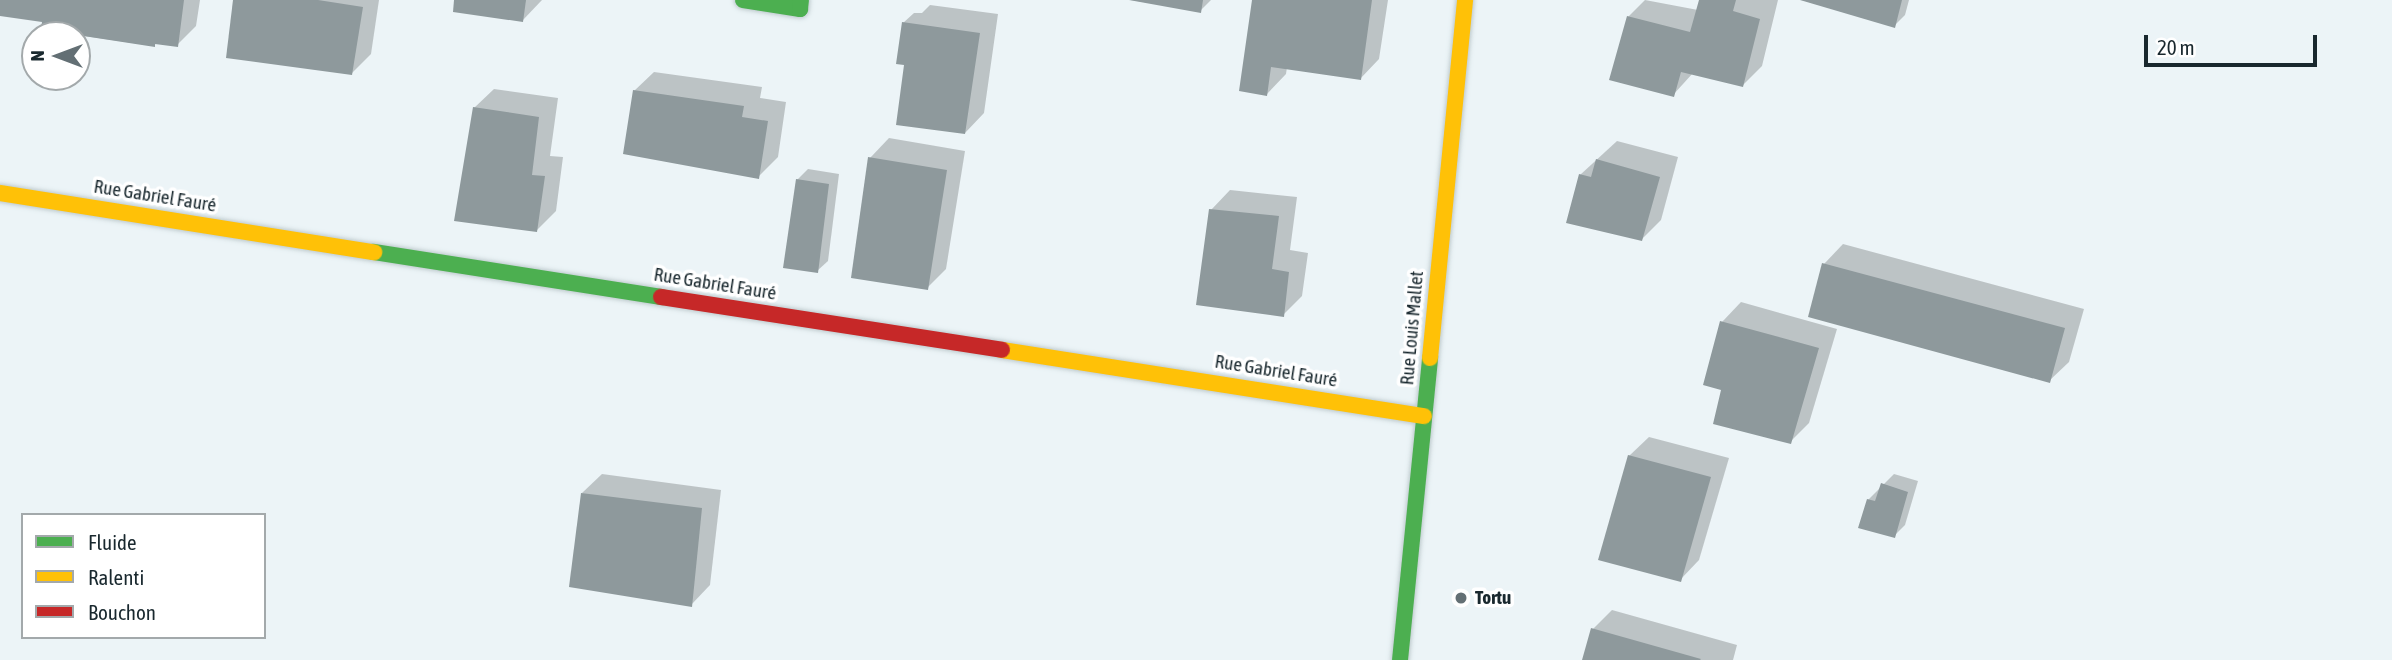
<!DOCTYPE html>
<meta charset="utf-8">
<style>
body{margin:0}
#map{position:relative;width:2392px;height:660px;overflow:hidden;background:#ecf4f7;font-family:"Asap Condensed",sans-serif}
div>[style]{position:absolute}
[style*='--x']{left:calc(var(--x)*1px);top:calc(var(--y)*1px);width:calc(var(--w)*1px);rotate:calc(var(--a)*1deg)}
.shadow>*{inset:0;background:#0003}
.building>*{inset:0;background:#8e999c}
.roads{filter:drop-shadow(0 0 2px #bfcbce) drop-shadow(0 0 2px #bfcbce)}
.fast>*{height:16px;margin:-8px;padding:0 8px;transform-origin:8px;border-radius:8px;background:#4caf50}
.slow>*{height:16px;margin:-8px;padding:0 8px;transform-origin:8px;border-radius:8px;background:#ffc107}
.jam>*{height:16px;margin:-8px;padding:0 8px;transform-origin:8px;border-radius:8px;background:#c62828}
.dots>*{width:19px;height:19px;translate:-50% -50%;box-sizing:border-box;border:4px solid #fff;border-radius:50%}
span{translate:-50% -50%;white-space:nowrap;text-align:center;line-height:1.15;-webkit-text-stroke:7px #fff;paint-order:stroke}
.street-label{font-size:19px;color:#19282e}
.poi-label{font-size:19px;color:#19282e;font-weight:700}
.left{translate:0 -50%;text-align:left}
.legend{position:absolute;left:21px;top:513px;width:245px;height:126px;box-sizing:border-box;background:#fff;border:2px solid #a3a9ab;margin:0;padding:9px 12px;list-style:none;font-size:21px;color:#19282e}
.legend li{display:flex;align-items:center;gap:14px;height:35px}
.legend b{width:35px;border:2px solid #a3a9ab}
.north{position:absolute;left:21px;top:21px;width:70px;height:70px;box-sizing:border-box;background:#fff;border:2px solid #a3a9ab;border-radius:50%;rotate:270deg;font-size:19px;font-weight:700;line-height:28px;text-align:center;color:#19282e}
.north::after{content:'';display:block;margin:auto;width:24px;height:32px;background:#636f74;clip-path:polygon(50% 0,100% 100%,50% 72%,0 100%)}
.scale{position:absolute;left:2144px;top:35px;width:173px;height:32px;box-sizing:border-box;border:4px solid #19282e;border-top:0;padding-left:9px;font-size:21px;line-height:24px;white-space:nowrap;color:#19282e;-webkit-text-stroke:5px #fff;paint-order:stroke}
</style>
<div id="map">
<div class="shadow">
<div style="clip-path:polygon(0 0,200px 0,196px 26px,177px 45px,157px 42px,154px 46px,84px 36px,77px 43px,77px 35px,42px 35px,44px 20px,0 14px)"></div>
<div style="clip-path:polygon(235px 0,379px 0,371px 54px,352px 73px)"></div>
<div style="clip-path:polygon(456px 0,542px 0,522px 21px)"></div>
<div style="clip-path:polygon(1131px 0,1211px 0,1200px 11px)"></div>
<div style="clip-path:polygon(1254px 0,1388px 0,1379px 59px,1360px 79px,1287px 67px,1286px 74px,1267px 94px)"></div>
<div style="clip-path:polygon(1645px 0,1698px 10px,1700px 0,1778px 0,1762px 66px,1743px 85px,1693px 73px,1673px 95px,1628px 17px)"></div>
<div style="clip-path:polygon(1802px 0,1909px 0,1905px 15px,1894px 26px)"></div>
<div style="clip-path:polygon(930px 5px,998px 14px,984px 113px,965px 133px,903px 23px,914px 13px,922px 13px)"></div>
<div style="clip-path:polygon(654px 72px,762px 87px,760px 98px,786px 102px,778px 157px,758px 177px,634px 91px)"></div>
<div style="clip-path:polygon(494px 89px,558px 98px,550px 156px,563px 157px,556px 211px,537px 230px,474px 108px)"></div>
<div style="clip-path:polygon(889px 138px,965px 151px,946px 269px,927px 288px,870px 158px)"></div>
<div style="clip-path:polygon(1617px 141px,1678px 157px,1661px 220px,1642px 239px,1580px 175px)"></div>
<div style="clip-path:polygon(808px 169px,839px 174px,828px 261px,817px 271px,797px 180px)"></div>
<div style="clip-path:polygon(1230px 190px,1297px 197px,1290px 250px,1308px 253px,1302px 296px,1283px 315px,1211px 210px)"></div>
<div style="clip-path:polygon(1843px 244px,2084px 309px,2069px 362px,2049px 381px,1824px 264px)"></div>
<div style="clip-path:polygon(1741px 302px,1837px 329px,1809px 423px,1790px 442px,1723px 389px,1722px 322px)"></div>
<div style="clip-path:polygon(1649px 437px,1729px 458px,1699px 560px,1680px 580px,1629px 456px)"></div>
<div style="clip-path:polygon(602px 474px,721px 490px,710px 585px,691px 605px,582px 493px)"></div>
<div style="clip-path:polygon(1894px 474px,1918px 481px,1905px 525px,1894px 536px,1868px 500px)"></div>
<div style="clip-path:polygon(1612px 610px,1737px 645px,1733px 660px,1584px 660px,1593px 629px)"></div>
</div>
<div class="building">
<div style="clip-path:polygon(0 0,184px 0,178px 47px,155px 44px,155px 47px,77px 35px,40px 35px,42px 22px,0 16px)"></div>
<div style="clip-path:polygon(233px 0,318px 0,363px 7px,352px 75px,226px 58px)"></div>
<div style="clip-path:polygon(454px 0,526px 0,523px 22px,453px 12px)"></div>
<div style="clip-path:polygon(1129px 0,1203px 0,1201px 13px)"></div>
<div style="clip-path:polygon(1252px 0,1372px 0,1361px 80px,1271px 67px,1267px 96px,1239px 91px)"></div>
<div style="clip-path:polygon(1699px 0,1736px 0,1733px 11px,1760px 19px,1743px 87px,1681px 72px,1674px 97px,1609px 80px,1627px 16px,1690px 32px)"></div>
<div style="clip-path:polygon(1800px 0,1902px 0,1895px 28px)"></div>
<div style="clip-path:polygon(902px 22px,980px 33px,965px 134px,896px 125px,904px 65px,896px 64px)"></div>
<div style="clip-path:polygon(633px 90px,744px 106px,742px 117px,768px 121px,759px 179px,623px 154px)"></div>
<div style="clip-path:polygon(473px 107px,539px 117px,532px 175px,545px 176px,537px 232px,454px 221px)"></div>
<div style="clip-path:polygon(868px 157px,947px 170px,928px 290px,851px 278px)"></div>
<div style="clip-path:polygon(1596px 159px,1660px 177px,1642px 241px,1566px 223px,1579px 174px,1591px 177px)"></div>
<div style="clip-path:polygon(796px 179px,829px 184px,818px 273px,783px 268px)"></div>
<div style="clip-path:polygon(1209px 209px,1279px 216px,1272px 269px,1289px 272px,1284px 317px,1196px 305px)"></div>
<div style="clip-path:polygon(1822px 263px,2065px 328px,2050px 383px,1808px 317px)"></div>
<div style="clip-path:polygon(1720px 321px,1819px 348px,1791px 444px,1713px 424px,1721px 390px,1703px 385px)"></div>
<div style="clip-path:polygon(1628px 455px,1711px 477px,1681px 582px,1598px 560px)"></div>
<div style="clip-path:polygon(1881px 483px,1908px 492px,1895px 538px,1858px 528px,1867px 499px,1875px 501px)"></div>
<div style="clip-path:polygon(581px 493px,702px 508px,692px 607px,569px 587px)"></div>
<div style="clip-path:polygon(1591px 628px,1701px 659px,1700px 660px,1582px 660px)"></div>
</div>
<div class="roads">
<div class="fast">
<div style="--x:743;--y:0;--w:58;--a:9"></div>
<div style="--x:800;--y:9;--w:9;--a:-84"></div>
<div style="--x:374;--y:252;--w:291;--a:8.9"></div>
<div style="--x:1400;--y:660;--w:303;--a:-84.3"></div>
</div>
<div class="slow">
<div style="--x:0;--y:193;--w:379;--a:9"></div>
<div style="--x:1002;--y:350;--w:427;--a:8.9"></div>
<div style="--x:1430;--y:358;--w:360;--a:-84.4"></div>
</div>
<div class="jam">
<div style="--x:661;--y:297;--w:345;--a:8.8"></div>
</div>
</div>
<div class="dots">
<div style="left:1461px;top:598px;background:#636f74"></div>
</div>
<div class="street-label">
<span style="left:155px;top:196px;rotate:9deg">Rue Gabriel Fauré</span>
<span style="left:715px;top:284px;rotate:9deg">Rue Gabriel Fauré</span>
<span style="left:1412px;top:328px;rotate:-85deg">Rue Louis Mallet</span>
<span style="left:1276px;top:371px;rotate:9deg">Rue Gabriel Fauré</span>
</div>
<div class="poi-label">
<span class="left" style="left:1475px;top:598px">Tortu</span>
</div>
<ul class="legend">
<li><b style="height:9px;background:#4caf50"></b>Fluide</li>
<li><b style="height:9px;background:#ffc107"></b>Ralenti</li>
<li><b style="height:9px;background:#c62828"></b>Bouchon</li>
</ul>
<div class="north">N</div>
<div class="scale">20 m</div>
</div>
